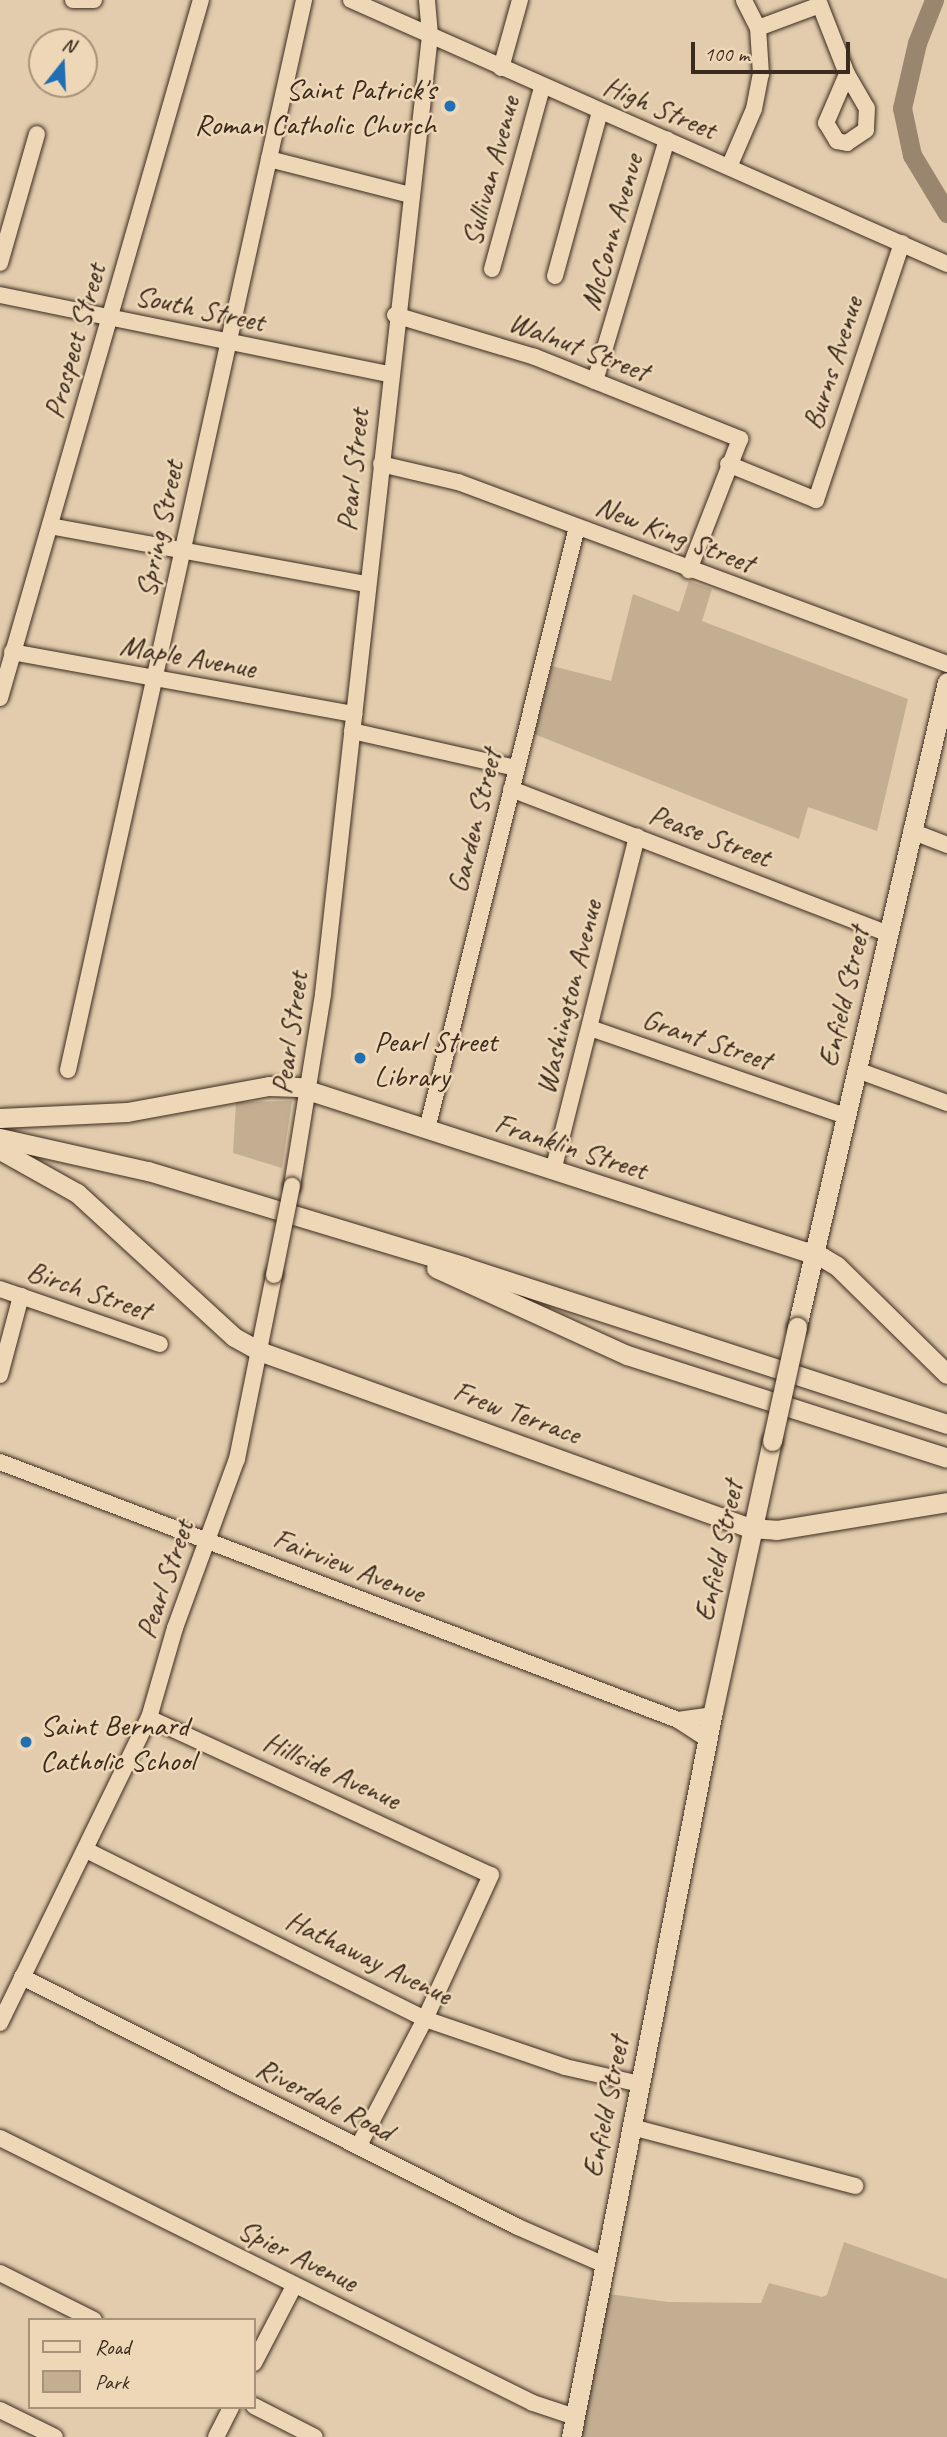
<!DOCTYPE html>
<style>
body{margin:0}
#map{position:relative;width:947px;height:2437px;overflow:hidden;background:#e2ccad;font-family:Caveat,sans-serif}
div>[style]{position:absolute}
[style*='--x']{left:calc(var(--x)*1px);top:calc(var(--y)*1px);width:calc(var(--w)*1px);rotate:calc(var(--a)*1deg)}
.green>*{inset:0;background:#c3ae92}
.river>*{height:19px;margin:-9.5px;padding:0 9.5px;transform-origin:9.5px;border-radius:9.5px;background:#9a866e}
.roads{filter:drop-shadow(0 0 2px #3b2a1e) drop-shadow(0 0 2px #3b2a1e)}
.minor>*{height:16px;margin:-8px;padding:0 8px;transform-origin:8px;border-radius:8px;background:#edd7b6}
.major>*{height:19px;margin:-9.5px;padding:0 9.5px;transform-origin:9.5px;border-radius:9.5px;background:#edd7b6}
.bridges{filter:drop-shadow(0 0 2px #3b2a1e) drop-shadow(0 0 2px #3b2a1e)}
.minor-bridge>*{height:16px;margin:-8px;padding:0 8px;transform-origin:8px;border-radius:8px;background:#edd7b6}
.major-bridge>*{height:19px;margin:-9.5px;padding:0 9.5px;transform-origin:9.5px;border-radius:9.5px;background:#edd7b6}
.dots>*{width:19px;height:19px;translate:-50% -50%;box-sizing:border-box;border:4px solid #edd7b6;border-radius:50%}
span{translate:-50% -50%;white-space:nowrap;text-align:center;line-height:1.15;-webkit-text-stroke:5px #edd7b6;paint-order:stroke}
.poi-label{font-size:30px;color:#3b2a1e}
.right{translate:-100% -50%;text-align:right}
.left{translate:0 -50%;text-align:left}
.street-label{font-size:30px;color:#3b2a1e}
.legend{position:absolute;left:28px;top:2318px;width:228px;height:91px;box-sizing:border-box;background:#edd7b6;border:2px solid #a69279;margin:0;padding:9px 12px;list-style:none;font-size:21px;color:#3b2a1e}
.legend li{display:flex;align-items:center;gap:14px;height:35px}
.legend b{width:35px;border:2px solid #a69279}
.north{position:absolute;left:28px;top:28px;width:70px;height:70px;box-sizing:border-box;background:#edd7b6;border:2px solid #a69279;border-radius:50%;rotate:18deg;font-size:19px;font-weight:700;line-height:28px;text-align:center;color:#3b2a1e}
.north::after{content:'';display:block;margin:auto;width:24px;height:32px;background:#1f6fb2;clip-path:polygon(50% 0,100% 100%,50% 72%,0 100%)}
.scale{position:absolute;left:691px;top:42px;width:159px;height:32px;box-sizing:border-box;border:4px solid #3b2a1e;border-top:0;padding-left:9px;font-size:21px;line-height:24px;white-space:nowrap;color:#3b2a1e;-webkit-text-stroke:5px #edd7b6;paint-order:stroke}
</style>
<div id="map">
<div class="green">
<div style="clip-path:polygon(689px 581px,712px 589px,702px 621px,908px 699px,877px 831px,808px 807px,799px 839px,534px 734px,552px 666px,611px 681px,633px 594px,679px 612px)"></div>
<div style="clip-path:polygon(292px 1101px,282px 1168px,233px 1153px,236px 1102px)"></div>
<div style="clip-path:polygon(844px 2242px,947px 2279px,947px 2437px,580px 2437px,609px 2294px,668px 2302px,761px 2303px,769px 2283px,822px 2297px,827px 2295px)"></div>
</div>
<div class="river">
<div style="--x:934;--y:0;--w:46;--a:111.6"></div>
<div style="--x:917;--y:43;--w:67;--a:103"></div>
<div style="--x:902;--y:108;--w:48;--a:78"></div>
<div style="--x:912;--y:155;--w:68;--a:58.9"></div>
</div>
<div class="roads">
<div class="minor">
<div style="--x:73;--y:0;--w:21;--a:0"></div>
<div style="--x:351;--y:0;--w:652;--a:23.89"></div>
<div style="--x:818;--y:0;--w:79;--a:68.6"></div>
<div style="--x:847;--y:74;--w:39;--a:60"></div>
<div style="--x:867;--y:108;--w:22;--a:93"></div>
<div style="--x:866;--y:130;--w:23;--a:146"></div>
<div style="--x:847;--y:143;--w:10;--a:-169"></div>
<div style="--x:837;--y:141;--w:21;--a:-121"></div>
<div style="--x:826;--y:123;--w:53;--a:-66.8"></div>
<div style="--x:758;--y:28;--w:66;--a:-20.4"></div>
<div style="--x:501;--y:68;--w:71;--a:-74.4"></div>
<div style="--x:269;--y:159;--w:146;--a:14.3"></div>
<div style="--x:729;--y:167;--w:63;--a:-66.7"></div>
<div style="--x:754;--y:109;--w:36;--a:-79"></div>
<div style="--x:761;--y:74;--w:46;--a:-93.7"></div>
<div style="--x:758;--y:28;--w:31;--a:-117"></div>
<div style="--x:0;--y:263;--w:134;--a:-74"></div>
<div style="--x:492;--y:269;--w:189;--a:-74.6"></div>
<div style="--x:555;--y:276;--w:170;--a:-74.7"></div>
<div style="--x:0;--y:295;--w:398;--a:11.5"></div>
<div style="--x:395;--y:315;--w:146;--a:16.7"></div>
<div style="--x:535;--y:357;--w:221;--a:21.8"></div>
<div style="--x:740;--y:439;--w:141;--a:111.3"></div>
<div style="--x:595;--y:381;--w:252;--a:-73.4"></div>
<div style="--x:381;--y:464;--w:79;--a:13.2"></div>
<div style="--x:458;--y:482;--w:522;--a:20.41"></div>
<div style="--x:728;--y:464;--w:95;--a:22.2"></div>
<div style="--x:816;--y:500;--w:271;--a:-71.5"></div>
<div style="--x:50;--y:526;--w:322;--a:10.4"></div>
<div style="--x:12;--y:652;--w:348;--a:10.3"></div>
<div style="--x:0;--y:698;--w:726;--a:-73.94"></div>
<div style="--x:352;--y:731;--w:168;--a:12.7"></div>
<div style="--x:511;--y:789;--w:405;--a:21"></div>
<div style="--x:911;--y:831;--w:39;--a:21"></div>
<div style="--x:590;--y:1028;--w:271;--a:19"></div>
<div style="--x:68;--y:1070;--w:1096;--a:-77.56"></div>
<div style="--x:857;--y:1070;--w:96;--a:20.1"></div>
<div style="--x:427;--y:1129;--w:620;--a:-76.01"></div>
<div style="--x:553;--y:1171;--w:345;--a:-75.9"></div>
<div style="--x:292;--y:1186;--w:194;--a:-80.8"></div>
<div style="--x:323;--y:994;--w:965;--a:-83.63"></div>
<div style="--x:430;--y:35;--w:35;--a:-95"></div>
<div style="--x:0;--y:1289;--w:169;--a:19"></div>
<div style="--x:0;--y:1375;--w:82;--a:-75.1"></div>
<div style="--x:0;--y:1462;--w:725;--a:20.83"></div>
<div style="--x:678;--y:1720;--w:35;--a:33"></div>
<div style="--x:149;--y:1718;--w:376;--a:24.7"></div>
<div style="--x:491;--y:1875;--w:158;--a:114.6"></div>
<div style="--x:425;--y:2019;--w:144;--a:117.6"></div>
<div style="--x:678;--y:1720;--w:34;--a:-8"></div>
<div style="--x:86;--y:1850;--w:379;--a:26.5"></div>
<div style="--x:425;--y:2019;--w:148;--a:18.9"></div>
<div style="--x:565;--y:2067;--w:77;--a:12.8"></div>
<div style="--x:22;--y:1977;--w:555;--a:26.75"></div>
<div style="--x:518;--y:2227;--w:95;--a:23.6"></div>
<div style="--x:0;--y:2023;--w:339;--a:-64"></div>
<div style="--x:149;--y:1718;--w:94;--a:-73.9"></div>
<div style="--x:175;--y:1628;--w:180;--a:-69.9"></div>
<div style="--x:237;--y:1459;--w:188;--a:-78.6"></div>
<div style="--x:632;--y:2127;--w:231;--a:14.8"></div>
<div style="--x:0;--y:2138;--w:595;--a:26.44"></div>
<div style="--x:533;--y:2403;--w:44;--a:18.4"></div>
<div style="--x:0;--y:2273;--w:105;--a:26.6"></div>
<div style="--x:254;--y:2363;--w:87;--a:-62.5"></div>
<div style="--x:254;--y:2406;--w:68;--a:26.9"></div>
<div style="--x:0;--y:2410;--w:61;--a:26.1"></div>
<div style="--x:216;--y:2437;--w:34;--a:-63"></div>
</div>
<div class="major">
<div style="--x:0;--y:1118;--w:127;--a:-2.7"></div>
<div style="--x:127;--y:1112;--w:144;--a:-10.4"></div>
<div style="--x:269;--y:1086;--w:29;--a:2"></div>
<div style="--x:298;--y:1087;--w:551;--a:17.97"></div>
<div style="--x:822;--y:1257;--w:17;--a:31"></div>
<div style="--x:837;--y:1266;--w:154;--a:44.5"></div>
<div style="--x:0;--y:1138;--w:152;--a:12.6"></div>
<div style="--x:148;--y:1171;--w:331;--a:16.8"></div>
<div style="--x:465;--y:1267;--w:507;--a:18.04"></div>
<div style="--x:0;--y:1150;--w:88;--a:29.2"></div>
<div style="--x:77;--y:1193;--w:213;--a:42.5"></div>
<div style="--x:234;--y:1337;--w:29;--a:29"></div>
<div style="--x:259;--y:1351;--w:522;--a:19.82"></div>
<div style="--x:750;--y:1528;--w:26;--a:4"></div>
<div style="--x:776;--y:1530;--w:173;--a:-9.3"></div>
<div style="--x:436;--y:1268;--w:210;--a:24.5"></div>
<div style="--x:627;--y:1355;--w:336;--a:17.8"></div>
<div style="--x:797;--y:1327;--w:662;--a:-76.91"></div>
<div style="--x:571;--y:2437;--w:740;--a:-78.93"></div>
<div style="--x:713;--y:1711;--w:276;--a:-77.7"></div>
</div>
</div>
<div class="bridges">
<div class="minor-bridge">
<div style="--x:274;--y:1275;--w:91;--a:-78.6"></div>
</div>
<div class="major-bridge">
<div style="--x:772;--y:1441;--w:117;--a:-77.6"></div>
</div>
</div>
<div class="dots">
<div style="left:450px;top:106px;background:#1f6fb2"></div>
<div style="left:360px;top:1058px;background:#1f6fb2"></div>
<div style="left:26px;top:1742px;background:#1f6fb2"></div>
</div>
<div class="poi-label">
<span class="right" style="left:436px;top:106px">Saint Patrick's<br>Roman Catholic Church</span>
<span class="left" style="left:374px;top:1058px">Pearl Street<br>Library</span>
<span class="left" style="left:40px;top:1742px">Saint Bernard<br>Catholic School</span>
</div>
<div class="street-label">
<span style="left:660px;top:107px;rotate:23deg">High Street</span>
<span style="left:490px;top:171px;rotate:-75deg">Sullivan Avenue</span>
<span style="left:611px;top:232px;rotate:-74deg">McConn Avenue</span>
<span style="left:200px;top:308px;rotate:12deg">South Street</span>
<span style="left:74px;top:341px;rotate:-74deg">Prospect Street</span>
<span style="left:579px;top:346px;rotate:21deg">Walnut Street</span>
<span style="left:832px;top:363px;rotate:-72deg">Burns Avenue</span>
<span style="left:352px;top:470px;rotate:-84deg">Pearl Street</span>
<span style="left:159px;top:529px;rotate:-78deg">Spring Street</span>
<span style="left:675px;top:534px;rotate:21deg">New King Street</span>
<span style="left:188px;top:656px;rotate:10deg">Maple Avenue</span>
<span style="left:474px;top:821px;rotate:-76deg">Garden Street</span>
<span style="left:710px;top:835px;rotate:21deg">Pease Street</span>
<span style="left:568px;top:997px;rotate:-76deg">Washington Avenue</span>
<span style="left:843px;top:997px;rotate:-77deg">Enfield Street</span>
<span style="left:289px;top:1033px;rotate:-82deg">Pearl Street</span>
<span style="left:707px;top:1039px;rotate:19deg">Grant Street</span>
<span style="left:571px;top:1146px;rotate:18deg">Franklin Street</span>
<span style="left:89px;top:1290px;rotate:19deg">Birch Street</span>
<span style="left:517px;top:1412px;rotate:20deg">Frew Terrace</span>
<span style="left:718px;top:1551px;rotate:-78deg">Enfield Street</span>
<span style="left:349px;top:1565px;rotate:21deg">Fairview Avenue</span>
<span style="left:164px;top:1579px;rotate:-71deg">Pearl Street</span>
<span style="left:332px;top:1770px;rotate:25deg">Hillside Avenue</span>
<span style="left:369px;top:1957px;rotate:26deg">Hathaway Avenue</span>
<span style="left:325px;top:2099px;rotate:27deg">Riverdale Road</span>
<span style="left:605px;top:2107px;rotate:-79deg">Enfield Street</span>
<span style="left:298px;top:2255px;rotate:26deg">Spier Avenue</span>
</div>
<ul class="legend">
<li><b style="height:9px;background:#edd7b6"></b>Road</li>
<li><b style="height:19px;background:#c3ae92"></b>Park</li>
</ul>
<div class="north">N</div>
<div class="scale">100 m</div>
</div>
